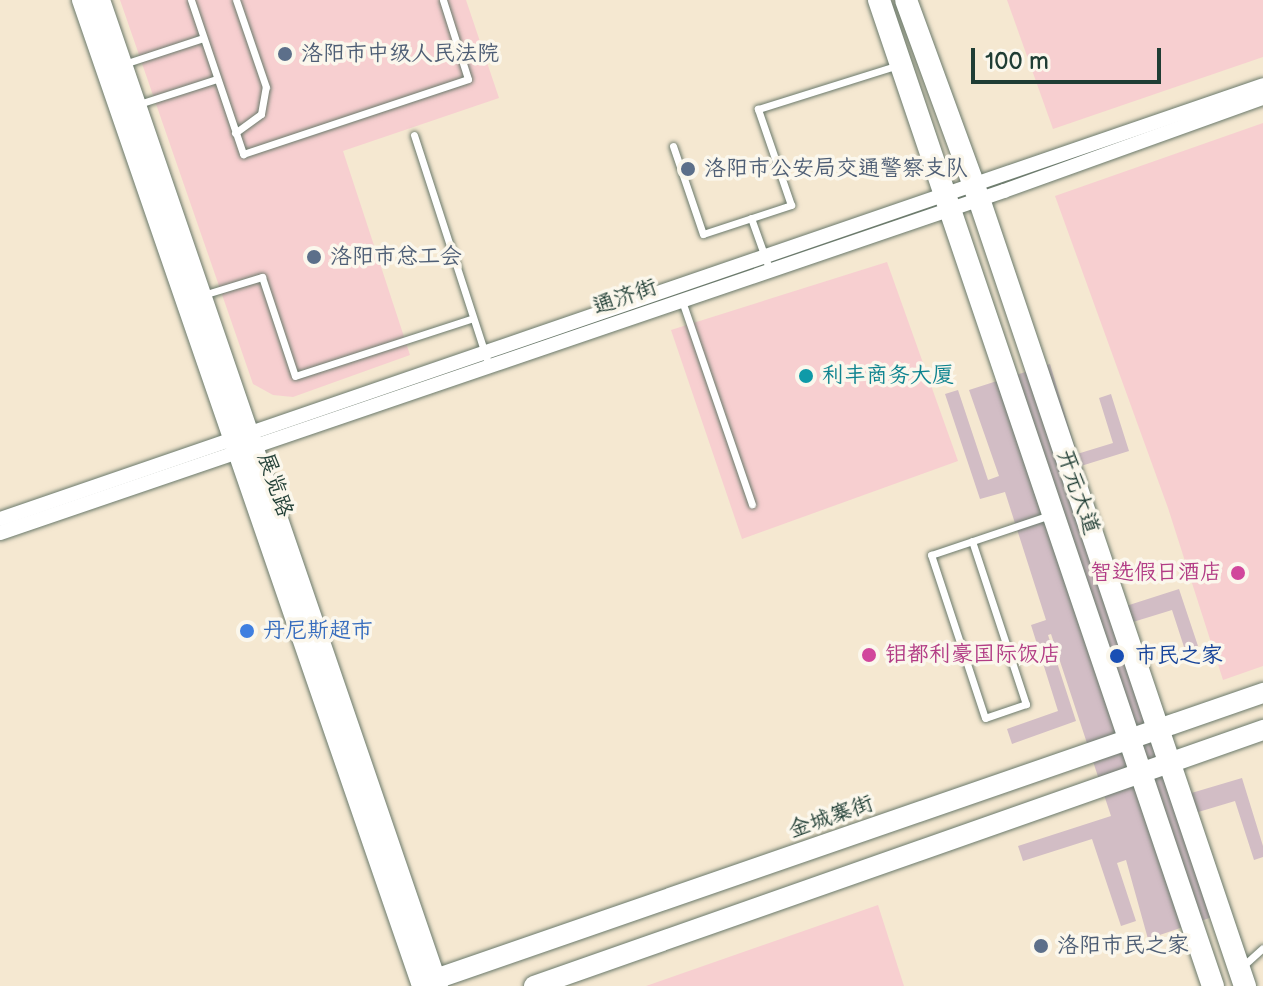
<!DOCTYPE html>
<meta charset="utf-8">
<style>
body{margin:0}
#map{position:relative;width:1263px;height:986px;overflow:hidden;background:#f5e8d1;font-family:"Balsamiq Sans","LXGW WenKai TC",sans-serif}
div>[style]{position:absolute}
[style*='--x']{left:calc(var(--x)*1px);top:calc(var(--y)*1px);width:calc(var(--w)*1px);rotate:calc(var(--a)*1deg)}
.built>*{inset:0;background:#f7cfd0}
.industrial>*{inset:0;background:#d2bdc5}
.roads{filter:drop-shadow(0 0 2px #6a796b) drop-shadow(0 0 2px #6a796b)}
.lane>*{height:7px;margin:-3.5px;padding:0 3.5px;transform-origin:3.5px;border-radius:3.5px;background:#fff}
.street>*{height:14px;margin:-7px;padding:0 7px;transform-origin:7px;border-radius:7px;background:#fff}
.secondary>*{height:20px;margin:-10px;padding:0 10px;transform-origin:10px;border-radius:10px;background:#fff}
.primary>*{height:22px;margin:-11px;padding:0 11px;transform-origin:11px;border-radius:11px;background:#fff}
.dots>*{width:22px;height:22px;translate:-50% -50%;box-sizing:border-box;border:4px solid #fbf7ec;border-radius:50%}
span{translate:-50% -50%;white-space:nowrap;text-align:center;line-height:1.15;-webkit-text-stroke:7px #fbf7ec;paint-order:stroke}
.service-label{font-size:22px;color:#4e5e75}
.left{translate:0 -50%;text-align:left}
.street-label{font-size:22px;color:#1f3d34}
.culture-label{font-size:22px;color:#0d838f}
.hotel-label{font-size:22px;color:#b23c85}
.right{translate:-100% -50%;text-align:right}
.shop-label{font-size:22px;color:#366cbe}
.transit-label{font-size:22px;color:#164399}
.scale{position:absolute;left:971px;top:48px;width:190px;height:36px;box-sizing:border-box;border:4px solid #1f3d34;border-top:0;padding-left:10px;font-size:24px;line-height:28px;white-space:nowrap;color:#1f3d34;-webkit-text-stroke:6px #fbf7ec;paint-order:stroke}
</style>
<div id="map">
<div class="built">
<div style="clip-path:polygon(120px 0,466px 0,499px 98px,343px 151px,410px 355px,293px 397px,273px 395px,253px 384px)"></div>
<div style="clip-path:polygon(1007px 0,1263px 0,1263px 57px,1053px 129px)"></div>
<div style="clip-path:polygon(1263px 123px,1263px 666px,1223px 680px,1168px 508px,1055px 196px)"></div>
<div style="clip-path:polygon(887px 262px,958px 461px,742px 539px,671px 330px)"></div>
<div style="clip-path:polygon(878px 905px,904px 986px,646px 986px)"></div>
</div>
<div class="industrial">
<div style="clip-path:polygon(1050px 364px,1077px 454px,1113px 443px,1099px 398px,1111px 394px,1129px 451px,1081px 466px,1126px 606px,1179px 589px,1198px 646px,1185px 650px,1172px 610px,1133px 622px,1188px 794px,1242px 778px,1263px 846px,1263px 857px,1254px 860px,1235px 801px,1195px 813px,1230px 911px,1148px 939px,1126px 860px,1117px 863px,1136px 921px,1121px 926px,1092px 839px,1023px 861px,1018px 846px,1111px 816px,1051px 634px,1048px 635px,1076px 721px,1012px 744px,1007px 729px,1058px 711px,1031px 625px,1046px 620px,1005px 492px,980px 499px,945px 394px,958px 390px,988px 480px,999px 476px,969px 390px)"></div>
</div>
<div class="roads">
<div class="lane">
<div style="--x:191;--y:0;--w:163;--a:71.3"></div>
<div style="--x:243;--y:154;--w:237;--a:-18.4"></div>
<div style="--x:468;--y:79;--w:83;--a:-107.6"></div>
<div style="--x:124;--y:64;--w:83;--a:-18.2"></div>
<div style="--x:139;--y:104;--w:82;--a:-17.8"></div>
<div style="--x:235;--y:133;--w:32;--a:-36"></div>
<div style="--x:261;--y:114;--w:27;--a:-80"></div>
<div style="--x:266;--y:87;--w:92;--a:-109"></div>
<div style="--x:414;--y:135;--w:243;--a:72"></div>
<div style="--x:673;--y:146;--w:93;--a:71.2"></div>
<div style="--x:703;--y:234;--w:93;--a:-18.2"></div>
<div style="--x:791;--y:205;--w:102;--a:-109"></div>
<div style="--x:758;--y:109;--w:147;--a:-17.4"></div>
<div style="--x:751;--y:218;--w:56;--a:70.3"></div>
<div style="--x:203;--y:295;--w:62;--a:-17"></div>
<div style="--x:262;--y:277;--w:104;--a:71.6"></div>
<div style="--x:295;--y:376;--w:187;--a:-18"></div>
<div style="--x:682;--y:301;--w:215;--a:71"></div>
<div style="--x:972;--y:541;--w:172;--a:71.7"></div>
<div style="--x:1026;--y:704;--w:43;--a:161.1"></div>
<div style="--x:985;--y:718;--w:172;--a:-108.3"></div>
<div style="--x:931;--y:555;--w:126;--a:-18.6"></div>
<div style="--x:1244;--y:965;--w:25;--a:-42"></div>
</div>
<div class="street">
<div style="--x:0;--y:519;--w:1335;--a:-18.96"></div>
<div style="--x:0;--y:533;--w:1061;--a:-18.81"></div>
<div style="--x:1004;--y:191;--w:275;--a:-19.8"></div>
</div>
<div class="secondary">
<div style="--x:82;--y:0;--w:1043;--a:70.97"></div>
<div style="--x:100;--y:0;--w:1042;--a:71.08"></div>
<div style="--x:424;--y:983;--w:888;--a:-19.07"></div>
<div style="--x:534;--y:986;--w:773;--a:-19.35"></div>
</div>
<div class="primary">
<div style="--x:879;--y:0;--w:1041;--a:71.29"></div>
<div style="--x:906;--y:0;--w:212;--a:69.9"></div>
<div style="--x:979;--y:199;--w:831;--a:71.33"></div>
</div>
</div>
<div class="dots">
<div style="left:285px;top:54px;background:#5c6f8a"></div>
<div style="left:688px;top:169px;background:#5c6f8a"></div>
<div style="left:314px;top:257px;background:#5c6f8a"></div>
<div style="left:806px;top:376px;background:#0f9aa8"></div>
<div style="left:1238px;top:573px;background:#d1479c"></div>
<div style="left:247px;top:631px;background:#3f7fe0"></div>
<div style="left:869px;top:655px;background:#d1479c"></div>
<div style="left:1117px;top:656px;background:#1a4fb4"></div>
<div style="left:1041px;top:946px;background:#5c6f8a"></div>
</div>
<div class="service-label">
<span class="left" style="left:301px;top:54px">洛阳市中级人民法院</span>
<span class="left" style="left:704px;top:169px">洛阳市公安局交通警察支队</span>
<span class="left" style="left:330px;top:257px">洛阳市总工会</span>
<span class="left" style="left:1057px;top:946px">洛阳市民之家</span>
</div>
<div class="street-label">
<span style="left:625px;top:297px;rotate:-19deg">通济街</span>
<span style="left:275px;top:485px;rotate:71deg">展览路</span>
<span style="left:1078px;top:492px;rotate:71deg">开元大道</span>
<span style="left:831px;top:817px;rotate:-19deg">金城寨街</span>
</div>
<div class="culture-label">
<span class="left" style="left:822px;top:376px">利丰商务大厦</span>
</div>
<div class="hotel-label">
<span class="right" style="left:1222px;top:573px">智选假日酒店</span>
<span class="left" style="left:885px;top:655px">钼都利豪国际饭店</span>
</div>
<div class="shop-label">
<span class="left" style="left:263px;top:631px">丹尼斯超市</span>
</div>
<div class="transit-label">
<span class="left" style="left:1135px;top:656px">市民之家</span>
</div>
<div class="scale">100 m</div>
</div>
